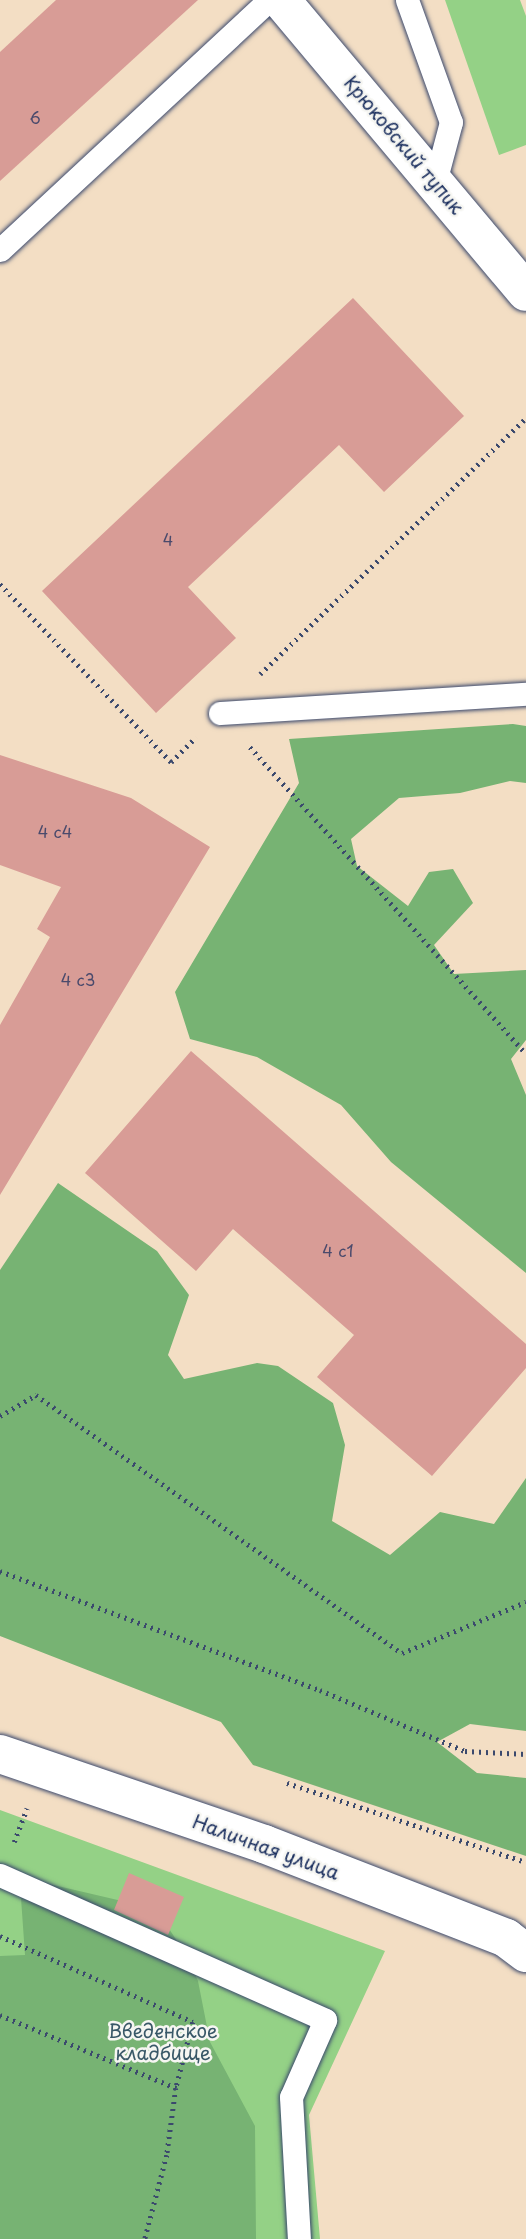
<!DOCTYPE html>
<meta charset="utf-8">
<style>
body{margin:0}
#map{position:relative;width:526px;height:2239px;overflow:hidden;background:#f3dec4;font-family:"Playpen Sans",sans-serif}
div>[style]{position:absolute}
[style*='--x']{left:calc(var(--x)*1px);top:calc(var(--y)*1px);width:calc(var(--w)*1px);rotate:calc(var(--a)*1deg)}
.green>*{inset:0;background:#94d186}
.forest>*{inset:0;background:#77b373}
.building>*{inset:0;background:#d89c96}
.path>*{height:4.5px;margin-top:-2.25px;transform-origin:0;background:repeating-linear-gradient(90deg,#3b496d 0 2px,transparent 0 7px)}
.roads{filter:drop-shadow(0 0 2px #3b496d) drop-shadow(0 0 2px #3b496d)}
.lane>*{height:23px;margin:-11.5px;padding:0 11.5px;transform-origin:11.5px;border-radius:11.5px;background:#fff}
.street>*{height:38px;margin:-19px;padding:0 19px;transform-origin:19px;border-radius:19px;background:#fff}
span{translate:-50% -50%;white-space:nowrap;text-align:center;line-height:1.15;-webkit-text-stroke:5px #f6f6f2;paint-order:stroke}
.number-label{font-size:16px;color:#4a4a6c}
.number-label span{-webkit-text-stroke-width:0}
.street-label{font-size:19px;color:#1b2f5e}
.park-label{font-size:19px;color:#395868}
</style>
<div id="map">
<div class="green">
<div style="clip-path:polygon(445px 0,520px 0,526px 16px,526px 145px,499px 155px)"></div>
<div style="clip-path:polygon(0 1810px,385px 1951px,309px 2115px,320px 2239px,0 2239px)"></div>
</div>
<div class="forest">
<div style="clip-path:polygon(513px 724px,526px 726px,526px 783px,510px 781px,460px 793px,399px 798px,351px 839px,357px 866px,408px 906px,429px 872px,453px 869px,473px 903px,434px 945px,454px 974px,526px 970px,526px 1040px,511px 1059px,526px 1095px,526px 1273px,391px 1162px,341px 1105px,257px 1057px,190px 1039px,175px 992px,299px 783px,289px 739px)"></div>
<div style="clip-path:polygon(58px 1183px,157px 1251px,189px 1295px,168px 1355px,184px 1379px,257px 1363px,278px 1366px,333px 1403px,345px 1445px,332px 1521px,390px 1555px,440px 1512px,494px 1524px,526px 1478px,526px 1731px,470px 1724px,437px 1742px,477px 1773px,526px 1778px,526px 1856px,253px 1765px,221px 1722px,0 1636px,0 1270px)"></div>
<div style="clip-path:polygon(45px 1883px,139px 1905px,166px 1924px,184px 1952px,198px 1981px,210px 2042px,255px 2126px,256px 2239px,0 2239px,0 1956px,25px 1955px,21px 1898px)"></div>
</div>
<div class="building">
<div style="clip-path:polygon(56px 0,198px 0,0 181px,0 52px)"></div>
<div style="clip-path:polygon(353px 298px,464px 416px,384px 492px,339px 445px,188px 587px,236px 638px,156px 713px,42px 591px)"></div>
<div style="clip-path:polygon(0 755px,131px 798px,210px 847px,0 1195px,0 1025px,50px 937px,37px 929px,61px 887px,0 865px)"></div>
<div style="clip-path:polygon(191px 1051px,526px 1344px,526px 1368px,432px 1476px,317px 1377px,354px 1335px,233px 1229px,196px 1271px,85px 1173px)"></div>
<div style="clip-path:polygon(129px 1873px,184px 1897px,168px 1935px,114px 1910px)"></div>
</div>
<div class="path">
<div style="--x:0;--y:584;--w:247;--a:46.1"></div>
<div style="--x:171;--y:762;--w:35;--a:-45"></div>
<div style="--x:260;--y:674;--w:369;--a:-43.9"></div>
<div style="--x:250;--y:747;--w:412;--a:48"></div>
<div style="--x:0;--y:1416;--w:42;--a:-30.3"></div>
<div style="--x:36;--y:1395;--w:448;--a:35.2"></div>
<div style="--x:402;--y:1653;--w:134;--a:-22.4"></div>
<div style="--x:0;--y:1571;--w:341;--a:20.4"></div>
<div style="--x:320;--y:1690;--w:157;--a:22.8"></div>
<div style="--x:465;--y:1751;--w:61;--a:2.8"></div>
<div style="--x:287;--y:1783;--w:252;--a:18.3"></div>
<div style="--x:14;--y:1842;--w:36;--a:-69"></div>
<div style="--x:0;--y:1936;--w:211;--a:24"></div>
<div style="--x:193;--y:2022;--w:68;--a:104.4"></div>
<div style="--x:0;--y:2015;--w:191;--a:22.5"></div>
<div style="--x:176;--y:2088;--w:68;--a:97.7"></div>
<div style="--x:167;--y:2155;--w:87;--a:104.7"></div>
</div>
<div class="roads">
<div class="lane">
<div style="--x:407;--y:0;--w:130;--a:70.2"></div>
<div style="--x:451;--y:122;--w:62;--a:104.9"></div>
<div style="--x:0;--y:250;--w:367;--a:-42.9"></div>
<div style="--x:220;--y:713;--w:307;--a:-3.6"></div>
<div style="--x:0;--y:1875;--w:356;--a:24"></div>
<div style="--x:325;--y:2020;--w:84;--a:113.8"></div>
<div style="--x:291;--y:2097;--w:142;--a:86.8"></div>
</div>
<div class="street">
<div style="--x:281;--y:0;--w:381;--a:50"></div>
<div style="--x:0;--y:1754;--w:279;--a:18.8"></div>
<div style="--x:264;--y:1844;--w:260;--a:21.2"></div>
<div style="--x:506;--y:1938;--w:25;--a:37"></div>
</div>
</div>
<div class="number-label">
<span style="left:35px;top:117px">6</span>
<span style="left:168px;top:539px">4</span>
<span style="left:55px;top:831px">4 с4</span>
<span style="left:78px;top:979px">4 с3</span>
<span style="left:338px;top:1250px">4 с1</span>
</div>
<div class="street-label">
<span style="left:404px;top:145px;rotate:50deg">Крюковский тупик</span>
<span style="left:266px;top:1847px;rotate:20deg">Наличная улица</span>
</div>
<div class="park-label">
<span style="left:163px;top:2042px">Введенское<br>кладбище</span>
</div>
</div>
